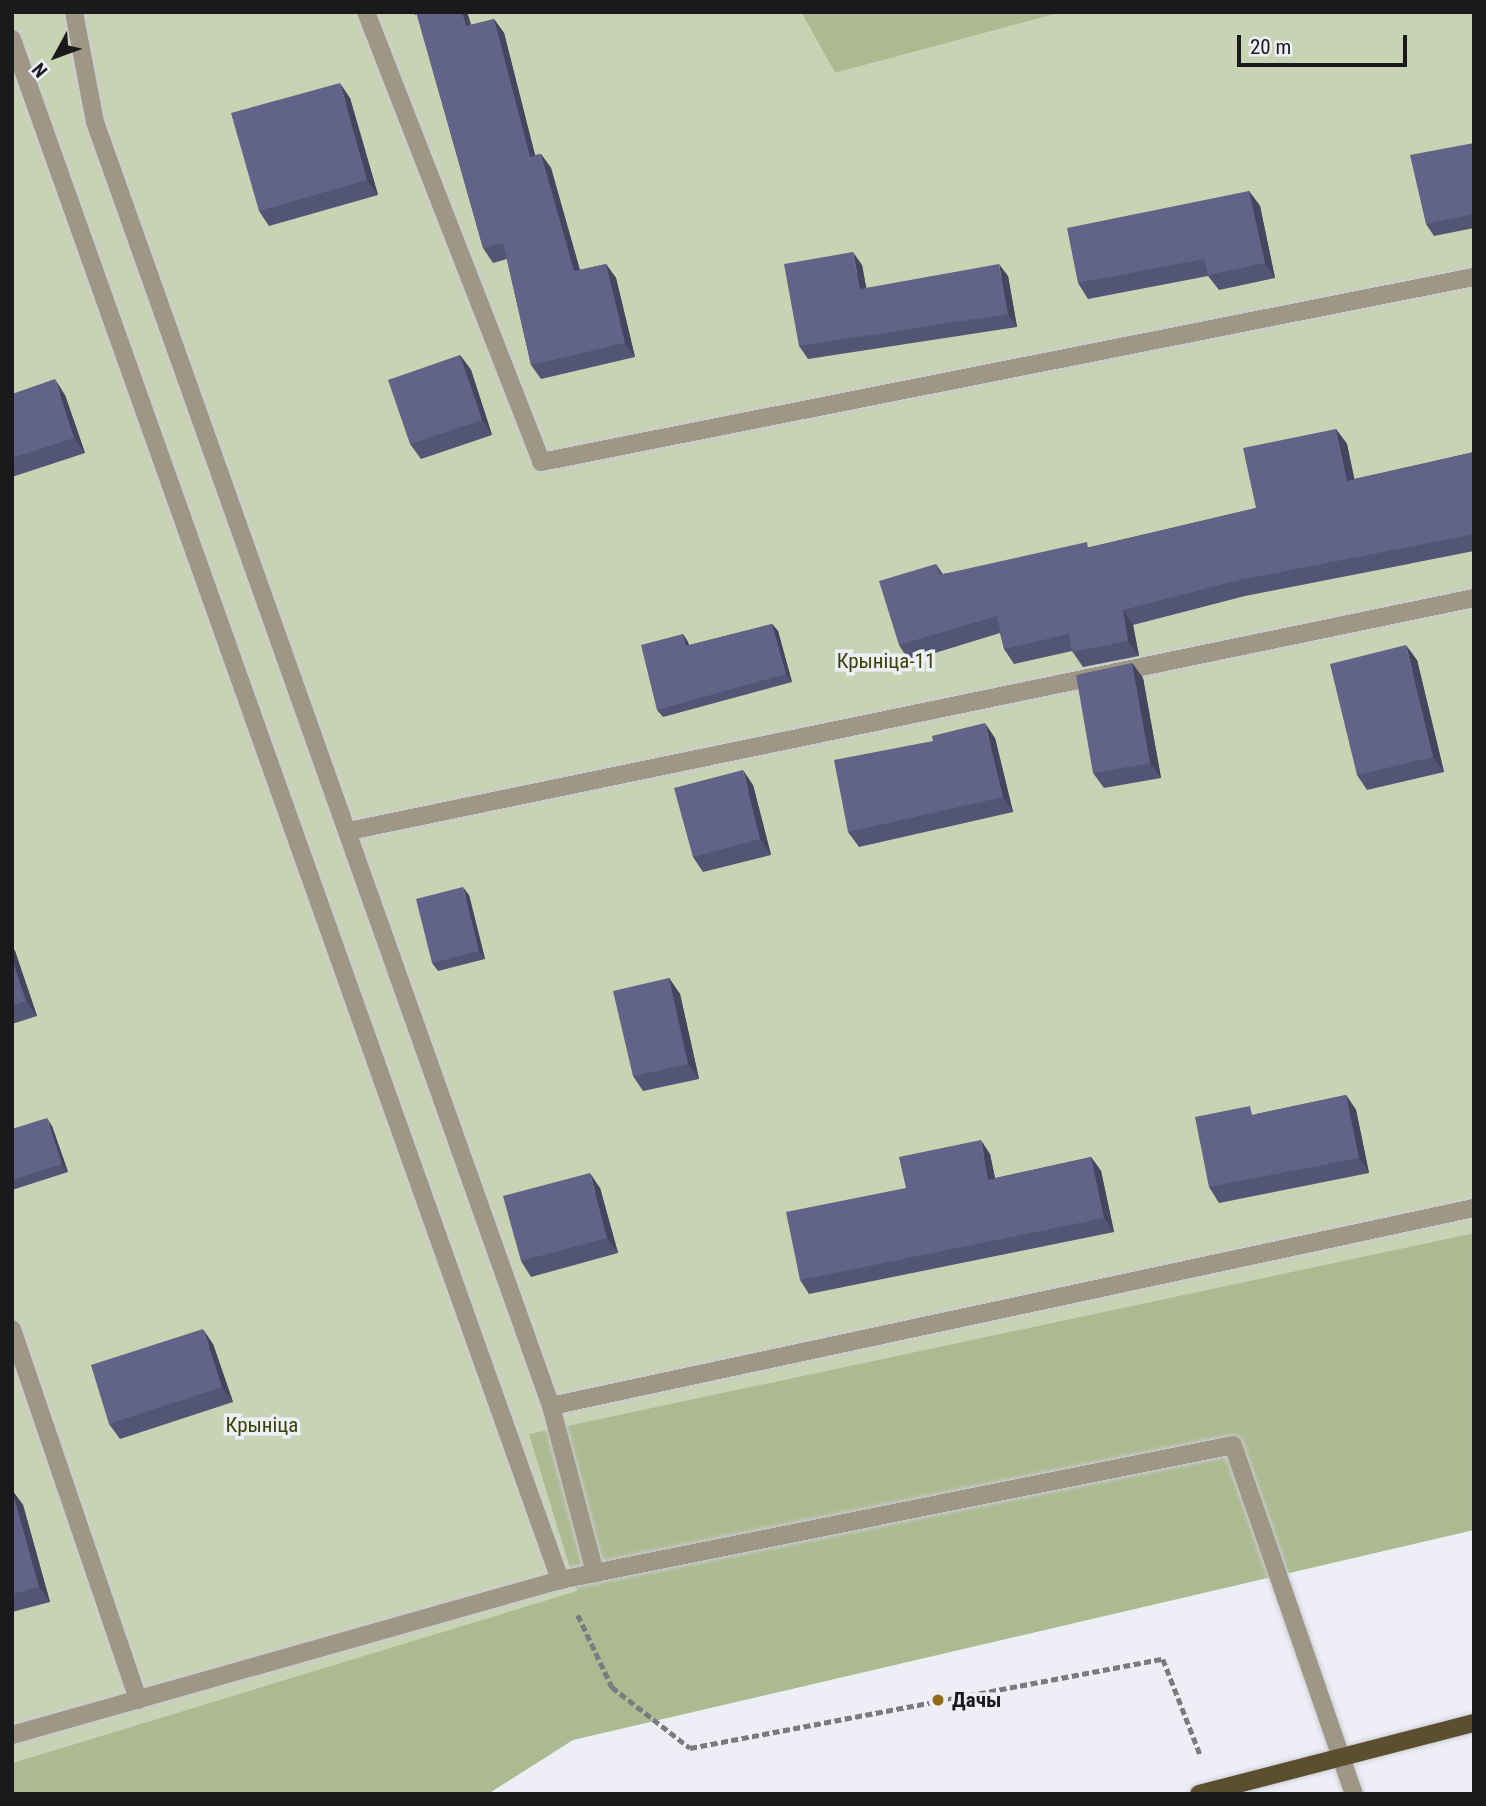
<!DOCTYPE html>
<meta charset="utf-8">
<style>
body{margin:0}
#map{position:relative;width:1486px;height:1806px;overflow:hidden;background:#edeef6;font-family:"Roboto Condensed",sans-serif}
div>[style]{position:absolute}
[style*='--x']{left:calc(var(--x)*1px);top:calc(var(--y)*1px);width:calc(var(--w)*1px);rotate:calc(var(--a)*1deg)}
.green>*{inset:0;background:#c9d3b3}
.forest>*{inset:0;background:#adba91}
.path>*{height:4.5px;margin-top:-2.25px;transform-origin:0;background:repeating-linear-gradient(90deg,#7a7b80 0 7px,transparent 0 10.5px)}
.roads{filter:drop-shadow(0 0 2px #cbccd3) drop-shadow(0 0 2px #cbccd3)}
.minor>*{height:18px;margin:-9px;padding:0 9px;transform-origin:9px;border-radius:9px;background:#9e9785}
.major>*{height:18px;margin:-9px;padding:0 9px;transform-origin:9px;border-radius:9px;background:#5c4f30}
.wall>*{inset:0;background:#535575}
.shaded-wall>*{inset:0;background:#44455f}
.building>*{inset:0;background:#616388}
.dots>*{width:19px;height:19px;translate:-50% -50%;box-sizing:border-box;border:4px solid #edeef6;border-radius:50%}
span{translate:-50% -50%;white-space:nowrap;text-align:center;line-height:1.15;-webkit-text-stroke:7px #edeef6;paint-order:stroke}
.park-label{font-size:21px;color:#364400}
.poi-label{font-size:21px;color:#1a1a1d;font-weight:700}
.left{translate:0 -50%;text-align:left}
.frame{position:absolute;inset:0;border:14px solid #1a1a1d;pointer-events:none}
.north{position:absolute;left:21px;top:21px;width:70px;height:70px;-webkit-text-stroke:5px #edeef6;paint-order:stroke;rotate:229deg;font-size:19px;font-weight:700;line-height:28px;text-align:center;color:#1a1a1d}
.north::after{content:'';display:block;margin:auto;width:24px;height:32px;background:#1a1a1d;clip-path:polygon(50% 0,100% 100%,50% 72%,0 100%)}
.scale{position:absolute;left:1237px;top:35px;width:170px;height:32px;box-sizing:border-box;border:4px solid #1a1a1d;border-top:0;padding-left:9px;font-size:21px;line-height:24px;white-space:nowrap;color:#1a1a1d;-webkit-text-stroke:5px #edeef6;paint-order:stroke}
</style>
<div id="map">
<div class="green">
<div style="clip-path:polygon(12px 12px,801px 12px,835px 73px,1063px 12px,1474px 12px,1474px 1233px,530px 1434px,578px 1591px,12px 1763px)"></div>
</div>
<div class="forest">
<div style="clip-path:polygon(801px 12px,1063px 12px,835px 73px)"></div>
<div style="clip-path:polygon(1474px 1233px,1474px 1530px,573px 1740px,488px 1794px,12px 1794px,12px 1763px,577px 1591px,529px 1434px)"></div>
</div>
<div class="path">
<div style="--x:578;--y:1615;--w:80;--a:64.7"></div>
<div style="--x:612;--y:1687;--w:99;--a:38"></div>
<div style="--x:690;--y:1748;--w:481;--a:-10.7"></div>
<div style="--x:1163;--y:1659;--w:102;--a:68.7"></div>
</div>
<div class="roads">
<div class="minor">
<div style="--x:74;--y:12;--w:112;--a:79.2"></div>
<div style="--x:95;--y:122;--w:1363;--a:70.45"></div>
<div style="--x:551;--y:1406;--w:173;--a:75.2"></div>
<div style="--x:366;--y:12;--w:483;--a:68.7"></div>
<div style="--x:541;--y:462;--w:951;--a:-11.22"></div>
<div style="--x:12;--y:39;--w:1636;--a:70.42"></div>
<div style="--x:349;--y:831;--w:1149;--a:-11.7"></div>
<div style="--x:12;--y:1329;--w:392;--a:71.2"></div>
<div style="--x:551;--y:1406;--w:944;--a:-12.11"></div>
<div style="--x:12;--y:1735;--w:569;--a:-15.79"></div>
<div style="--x:560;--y:1580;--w:686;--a:-11.34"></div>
<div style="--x:1233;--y:1445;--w:369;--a:70.9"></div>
</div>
<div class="major">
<div style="--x:1199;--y:1794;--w:284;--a:-14.5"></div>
</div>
</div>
<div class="wall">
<div style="clip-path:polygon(413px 12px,467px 12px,471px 25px,494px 19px,504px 33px,535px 155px,541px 154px,551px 168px,580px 270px,606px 264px,616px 278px,635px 357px,541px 379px,531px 365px,507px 259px,493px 263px,483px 248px,417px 14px,415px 15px)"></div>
<div style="clip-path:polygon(350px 98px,378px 195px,269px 226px,259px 211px)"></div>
<div style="clip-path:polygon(1474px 143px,1474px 228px,1434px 236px,1426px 224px)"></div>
<div style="clip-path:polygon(1249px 191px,1260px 206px,1275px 278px,1219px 290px,1208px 276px,1088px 299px,1078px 283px)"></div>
<div style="clip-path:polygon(862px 265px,866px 288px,1008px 276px,1017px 327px,808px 359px,799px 346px)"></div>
<div style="clip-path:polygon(460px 355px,471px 370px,492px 435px,421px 459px,410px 444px)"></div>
<div style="clip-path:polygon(12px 394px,65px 395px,85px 453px,12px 477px)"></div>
<div style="clip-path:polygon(1336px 429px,1347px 444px,1354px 479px,1474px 452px,1474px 551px,1245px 596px,1133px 625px,1139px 656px,1083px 667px,1072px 651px,1014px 664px,1004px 649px,1000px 633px,909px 661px,899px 645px,936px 564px,943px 574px,1090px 547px,1256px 508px)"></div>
<div style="clip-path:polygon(772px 624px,778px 631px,792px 682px,663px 717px,657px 710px,683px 634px,688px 642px,689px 645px)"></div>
<div style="clip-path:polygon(1417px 660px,1444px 772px,1367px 790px,1357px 775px)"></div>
<div style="clip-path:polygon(1132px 663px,1143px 678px,1161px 778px,1104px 788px,1093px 773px)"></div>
<div style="clip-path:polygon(995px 738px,1013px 812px,859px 847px,848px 832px)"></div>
<div style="clip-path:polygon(753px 785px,771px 855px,703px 872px,693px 857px)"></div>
<div style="clip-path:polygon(469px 895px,485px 959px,438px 971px,432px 963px)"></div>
<div style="clip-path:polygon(12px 947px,15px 951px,37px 1016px,12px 1024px)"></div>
<div style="clip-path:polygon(669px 978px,680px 994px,699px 1079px,643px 1091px,633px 1076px)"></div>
<div style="clip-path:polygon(1346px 1095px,1356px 1110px,1369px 1173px,1219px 1203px,1209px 1187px,1256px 1114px)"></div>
<div style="clip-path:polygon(52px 1126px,68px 1172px,12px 1190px,12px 1129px)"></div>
<div style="clip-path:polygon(990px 1154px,995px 1178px,1091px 1157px,1101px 1171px,1114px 1232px,809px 1294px,800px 1280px,906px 1188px)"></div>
<div style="clip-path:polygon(600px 1188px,618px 1253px,531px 1277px,521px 1261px)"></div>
<div style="clip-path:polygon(213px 1344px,233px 1402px,120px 1439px,109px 1424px)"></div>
<div style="clip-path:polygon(12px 1490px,23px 1505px,50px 1602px,12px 1612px)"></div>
</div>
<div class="shaded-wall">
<div style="clip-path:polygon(462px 12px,467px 12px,476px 40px,466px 26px)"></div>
<div style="clip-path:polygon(494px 19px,504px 33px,539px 171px,530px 157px)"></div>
<div style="clip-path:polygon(340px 83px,350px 98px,378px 195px,367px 180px)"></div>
<div style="clip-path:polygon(541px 154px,551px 168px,584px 285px,574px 271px)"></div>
<div style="clip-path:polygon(1249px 191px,1260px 206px,1275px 278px,1265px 263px)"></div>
<div style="clip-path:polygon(853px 252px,862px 265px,869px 302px,860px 289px)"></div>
<div style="clip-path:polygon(606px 264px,616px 278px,635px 357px,625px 343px)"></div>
<div style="clip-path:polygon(999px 264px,1008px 276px,1017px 327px,1008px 314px)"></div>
<div style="clip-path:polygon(460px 355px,471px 370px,492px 435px,482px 420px)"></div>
<div style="clip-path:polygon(55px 379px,65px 395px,85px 453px,74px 438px)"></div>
<div style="clip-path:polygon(1336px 429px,1347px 444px,1358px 496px,1347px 481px)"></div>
<div style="clip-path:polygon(1123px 610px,1133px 625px,1139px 656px,1128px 641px)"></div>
<div style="clip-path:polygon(772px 624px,778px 631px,792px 682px,786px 674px)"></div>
<div style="clip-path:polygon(683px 634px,688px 642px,691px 654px,686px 646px)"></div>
<div style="clip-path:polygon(1406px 645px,1417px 660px,1444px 772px,1433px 757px)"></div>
<div style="clip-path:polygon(1132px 663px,1143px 678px,1161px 778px,1150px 763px)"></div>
<div style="clip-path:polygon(985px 723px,995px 738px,1013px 812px,1003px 797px)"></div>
<div style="clip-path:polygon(743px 770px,753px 785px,771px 855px,760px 839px)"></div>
<div style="clip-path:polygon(463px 887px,469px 895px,485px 959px,479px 951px)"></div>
<div style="clip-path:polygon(12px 947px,15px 951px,37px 1016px,26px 1001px,12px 959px)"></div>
<div style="clip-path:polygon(669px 978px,680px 994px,699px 1079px,688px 1064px)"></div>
<div style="clip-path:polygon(1346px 1095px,1356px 1110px,1369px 1173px,1359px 1158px)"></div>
<div style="clip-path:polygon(47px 1118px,52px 1126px,68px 1172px,62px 1164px)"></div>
<div style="clip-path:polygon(981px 1140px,990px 1154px,998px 1193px,988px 1180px)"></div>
<div style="clip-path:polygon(1091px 1157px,1101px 1171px,1114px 1232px,1104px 1218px)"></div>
<div style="clip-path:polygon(590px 1173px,600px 1188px,618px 1253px,607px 1238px)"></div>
<div style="clip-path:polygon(203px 1329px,213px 1344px,233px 1402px,222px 1387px)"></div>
<div style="clip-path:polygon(12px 1490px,23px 1505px,50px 1602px,39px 1587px)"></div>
</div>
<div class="building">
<div style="clip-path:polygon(416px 12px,462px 12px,466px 26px,494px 19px,530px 157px,541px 154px,574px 271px,606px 264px,625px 343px,531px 365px,503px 243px,483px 248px)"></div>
<div style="clip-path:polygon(340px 83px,367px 180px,259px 211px,231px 113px)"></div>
<div style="clip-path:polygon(1474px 143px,1474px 214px,1426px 224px,1410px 155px)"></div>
<div style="clip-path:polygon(1249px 191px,1265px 263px,1208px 275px,1204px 259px,1078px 283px,1067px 228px)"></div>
<div style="clip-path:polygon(853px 252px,860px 289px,999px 264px,1008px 314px,799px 346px,784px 264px)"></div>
<div style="clip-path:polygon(460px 355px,482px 420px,410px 444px,388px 380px)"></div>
<div style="clip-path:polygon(55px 379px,74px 438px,12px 458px,12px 394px)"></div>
<div style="clip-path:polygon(1336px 429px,1347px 481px,1474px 452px,1474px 534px,1235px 581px,1123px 610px,1128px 641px,1072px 652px,1069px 634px,1004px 649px,997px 616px,899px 645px,879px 581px,936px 564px,939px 575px,1087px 542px,1088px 548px,1256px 508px,1243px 448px)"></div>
<div style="clip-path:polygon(772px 624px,786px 674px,657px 710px,641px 645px,683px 634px,686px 646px)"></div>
<div style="clip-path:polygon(1406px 645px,1433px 757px,1357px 775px,1330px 664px)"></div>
<div style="clip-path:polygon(1132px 663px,1150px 763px,1093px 773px,1076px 675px)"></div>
<div style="clip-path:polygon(985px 723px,1003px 797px,848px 832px,834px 760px,933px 741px,932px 736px)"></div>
<div style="clip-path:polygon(743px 770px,760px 839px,693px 857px,674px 788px)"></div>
<div style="clip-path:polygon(463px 887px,479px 951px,432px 963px,416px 899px)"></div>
<div style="clip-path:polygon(12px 959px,26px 1001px,12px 1006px)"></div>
<div style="clip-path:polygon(669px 978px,688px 1064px,633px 1076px,613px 991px)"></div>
<div style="clip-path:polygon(1346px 1095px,1359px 1158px,1209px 1187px,1195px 1117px,1250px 1106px,1252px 1115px)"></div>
<div style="clip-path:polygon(47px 1118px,62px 1164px,12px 1180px,12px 1129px)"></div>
<div style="clip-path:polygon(981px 1140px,988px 1180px,1091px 1157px,1104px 1218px,800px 1280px,786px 1212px,906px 1188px,899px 1157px)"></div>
<div style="clip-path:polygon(590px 1173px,607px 1238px,521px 1261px,503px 1196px)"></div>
<div style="clip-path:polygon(203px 1329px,222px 1387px,109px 1424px,91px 1365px)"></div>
<div style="clip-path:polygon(12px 1490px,39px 1587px,12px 1594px)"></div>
</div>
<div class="dots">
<div style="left:938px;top:1700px;background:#946a14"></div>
</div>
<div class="park-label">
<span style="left:886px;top:661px">Крыніца-11</span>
<span style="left:262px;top:1425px">Крыніца</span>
</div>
<div class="poi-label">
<span class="left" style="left:952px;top:1700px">Дачы</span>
</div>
<div class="frame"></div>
<div class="north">N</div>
<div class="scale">20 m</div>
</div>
